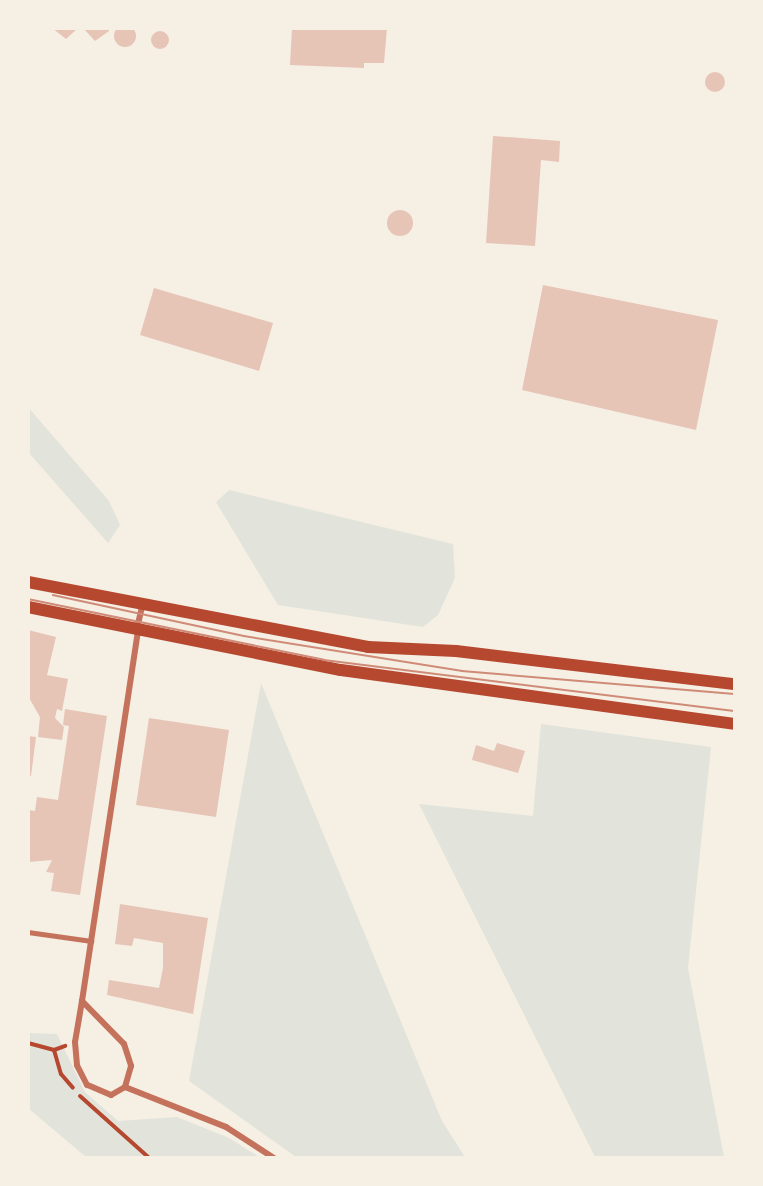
<!DOCTYPE html>
<style>
body{margin:0}
#map{position:relative;width:763px;height:1186px;overflow:hidden;background:#f6efe4;font-family:Karla,sans-serif}
div>[style]{position:absolute}
[style*='--x']{left:calc(var(--x)*1px);top:calc(var(--y)*1px);width:calc(var(--w)*1px);rotate:calc(var(--a)*1deg)}
.green>*{inset:0;background:#e2e4dc}
.building>*{inset:0;background:#e6c5b7}
.round{border-radius:50%}
.path>*{height:4px;margin:-2px;padding:0 2px;transform-origin:2px;border-radius:2px;background:#b5482f}
.service>*{height:4.5px;margin:-2.25px;padding:0 2.25px;transform-origin:2.25px;border-radius:2.25px;background:#c5725c}
.minor>*{height:6px;margin:-3px;padding:0 3px;transform-origin:3px;border-radius:3px;background:#c5725c}
.secondary>*{height:12px;margin:-6px;padding:0 6px;transform-origin:6px;border-radius:6px;background:#b5482f}
.tram>*{height:1.5px;margin:-0.75px;padding:0 0.75px;transform-origin:0.75px;border-radius:0.75px;background:#cf8b77}
span{translate:-50% -50%;white-space:nowrap;text-align:center;line-height:1.15;-webkit-text-stroke:5px #f6efe4;paint-order:stroke}
.frame{position:absolute;inset:0;border:30px solid #f6efe4;pointer-events:none}
</style>
<div id="map">
<div class="green">
<div style="clip-path:polygon(28px 407px,109px 501px,120px 525px,108px 543px,29px 453px)"></div>
<div style="clip-path:polygon(229px 490px,453px 544px,455px 578px,438px 615px,423px 627px,278px 605px,216px 502px)"></div>
<div style="clip-path:polygon(261px 683px,442px 1121px,465px 1157px,296px 1157px,189px 1081px)"></div>
<div style="clip-path:polygon(541px 724px,711px 747px,688px 968px,724px 1157px,595px 1157px,419px 804px,533px 816px)"></div>
<div style="clip-path:polygon(29px 1033px,57px 1034px,85px 1092px,118px 1121px,177px 1117px,229px 1138px,259px 1157px,86px 1157px,29px 1109px)"></div>
</div>
<div class="building">
<div class="round" style="left:114px;top:25px;width:22px;height:22px"></div>
<div style="clip-path:polygon(52px 28px,78px 28px,66px 39px)"></div>
<div style="clip-path:polygon(83px 28px,109px 28px,109px 31px,95px 41px)"></div>
<div style="clip-path:polygon(292px 28px,387px 28px,384px 63px,364px 63px,364px 68px,290px 65px)"></div>
<div class="round" style="left:151px;top:31px;width:18px;height:18px"></div>
<div class="round" style="left:705px;top:72px;width:20px;height:20px"></div>
<div style="clip-path:polygon(493px 136px,560px 141px,559px 162px,541px 160px,535px 246px,486px 243px)"></div>
<div class="round" style="left:387px;top:210px;width:26px;height:26px"></div>
<div style="clip-path:polygon(543px 285px,718px 320px,696px 430px,522px 390px)"></div>
<div style="clip-path:polygon(154px 288px,273px 323px,259px 371px,140px 335px)"></div>
<div style="clip-path:polygon(28px 630px,56px 637px,47px 675px,68px 679px,62px 711px,57px 709px,55px 718px,64px 727px,62px 740px,38px 737px,40px 717px,28px 696px)"></div>
<div style="clip-path:polygon(65px 709px,107px 716px,80px 895px,51px 891px,54px 873px,46px 872px,52px 860px,28px 862px,28px 810px,35px 811px,37px 797px,58px 800px,69px 726px,63px 725px)"></div>
<div style="clip-path:polygon(149px 718px,229px 730px,216px 817px,136px 805px)"></div>
<div style="clip-path:polygon(28px 736px,36px 737px,31px 776px,28px 776px)"></div>
<div style="clip-path:polygon(497px 743px,525px 751px,518px 773px,472px 760px,476px 745px,494px 751px)"></div>
<div style="clip-path:polygon(120px 904px,208px 918px,193px 1014px,107px 995px,109px 980px,159px 988px,163px 968px,163px 943px,134px 938px,132px 946px,115px 944px)"></div>
</div>
<div class="path">
<div style="--x:28;--y:1043;--w:27;--a:15"></div>
<div style="--x:54;--y:1050;--w:12;--a:-20"></div>
<div style="--x:54;--y:1050;--w:25;--a:74"></div>
<div style="--x:61;--y:1074;--w:18;--a:49"></div>
<div style="--x:80;--y:1096;--w:93;--a:41.9"></div>
</div>
<div class="service">
<div style="--x:28;--y:932;--w:64;--a:8.1"></div>
</div>
<div class="minor">
<div style="--x:82;--y:1001;--w:60;--a:45.7"></div>
<div style="--x:124;--y:1044;--w:23;--a:72"></div>
<div style="--x:131;--y:1066;--w:22;--a:106"></div>
<div style="--x:125;--y:1087;--w:16;--a:150"></div>
<div style="--x:111;--y:1095;--w:26;--a:-157"></div>
<div style="--x:87;--y:1085;--w:22;--a:-117"></div>
<div style="--x:77;--y:1065;--w:23;--a:-95"></div>
<div style="--x:75;--y:1042;--w:42;--a:-80.3"></div>
<div style="--x:82;--y:1001;--w:373;--a:-81.4"></div>
<div style="--x:138;--y:632;--w:8;--a:-90"></div>
<div style="--x:138;--y:624;--w:18;--a:-77"></div>
<div style="--x:125;--y:1087;--w:109;--a:21.6"></div>
<div style="--x:226;--y:1127;--w:57;--a:32.9"></div>
</div>
<div class="secondary">
<div style="--x:28;--y:582;--w:346;--a:10.8"></div>
<div style="--x:368;--y:647;--w:88;--a:2.6"></div>
<div style="--x:456;--y:651;--w:280;--a:6.8"></div>
<div style="--x:28;--y:607;--w:319;--a:11.4"></div>
<div style="--x:341;--y:670;--w:397;--a:7.8"></div>
</div>
<div class="tram">
<div style="--x:53;--y:595;--w:195;--a:12.1"></div>
<div style="--x:244;--y:636;--w:221;--a:9.1"></div>
<div style="--x:462;--y:671;--w:273;--a:4.8"></div>
<div style="--x:28;--y:599;--w:302;--a:11.6"></div>
<div style="--x:324;--y:660;--w:413;--a:7.1"></div>
</div>
<div class="frame"></div>
</div>
